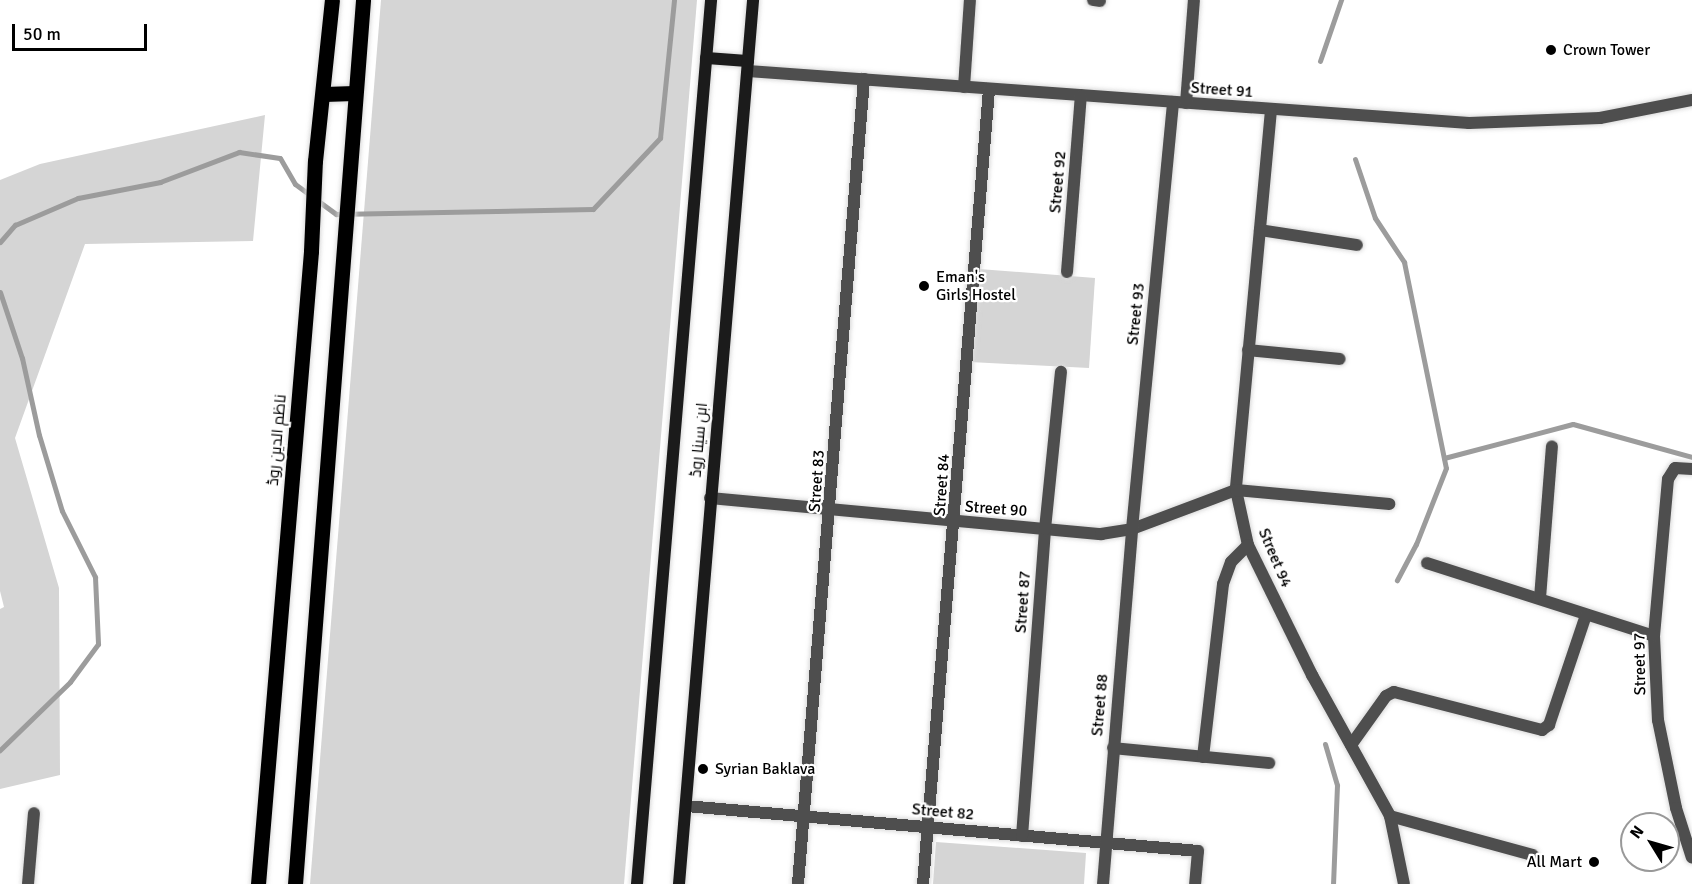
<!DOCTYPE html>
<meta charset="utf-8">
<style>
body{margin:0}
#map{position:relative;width:1692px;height:884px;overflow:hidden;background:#fff;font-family:Signika,Cairo,sans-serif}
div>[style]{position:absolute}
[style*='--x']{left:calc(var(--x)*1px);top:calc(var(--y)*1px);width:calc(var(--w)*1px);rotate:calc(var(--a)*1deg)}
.green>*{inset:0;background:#d5d5d5}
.stream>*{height:5px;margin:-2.5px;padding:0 2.5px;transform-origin:2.5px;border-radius:2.5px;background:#9c9c9c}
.roads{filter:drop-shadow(0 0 2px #dbdbdb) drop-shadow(0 0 2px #dbdbdb)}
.minor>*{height:12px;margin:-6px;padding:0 6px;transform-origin:6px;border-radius:6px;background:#4e4e4e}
.secondary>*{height:12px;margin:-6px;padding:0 6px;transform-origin:6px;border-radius:6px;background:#1b1b1b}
.primary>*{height:15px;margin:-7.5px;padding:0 7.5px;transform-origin:7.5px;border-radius:7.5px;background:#000}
.dots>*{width:16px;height:16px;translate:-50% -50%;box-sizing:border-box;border:3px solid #fff;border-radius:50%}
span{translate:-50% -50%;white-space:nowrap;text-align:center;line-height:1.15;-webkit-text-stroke:4.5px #fff;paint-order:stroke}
.poi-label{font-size:16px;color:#000}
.left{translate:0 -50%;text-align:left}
.right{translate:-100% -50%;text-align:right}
.street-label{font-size:16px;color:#000}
.north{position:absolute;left:1620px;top:812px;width:60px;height:60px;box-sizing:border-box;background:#fff;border:2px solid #999;border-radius:50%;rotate:307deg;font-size:16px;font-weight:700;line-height:24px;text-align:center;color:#000}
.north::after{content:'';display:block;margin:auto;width:21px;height:27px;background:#000;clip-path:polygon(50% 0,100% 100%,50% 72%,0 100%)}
.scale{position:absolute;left:12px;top:24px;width:135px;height:27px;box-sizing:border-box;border:3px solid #000;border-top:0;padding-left:8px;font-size:18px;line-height:21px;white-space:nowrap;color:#000;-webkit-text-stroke:4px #fff;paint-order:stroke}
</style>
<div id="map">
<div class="green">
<div style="clip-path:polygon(381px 0,697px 0,624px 884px,310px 884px)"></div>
<div style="clip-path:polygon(265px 115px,253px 241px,85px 244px,15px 438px,59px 588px,60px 775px,0 789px,0 609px,4px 607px,0 591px,0 180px,40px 164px)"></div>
<div style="clip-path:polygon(979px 269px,1095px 278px,1089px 368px,970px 362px)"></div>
<div style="clip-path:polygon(936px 842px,1086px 853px,1084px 884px,933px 884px)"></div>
</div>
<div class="stream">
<div style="--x:1320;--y:61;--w:65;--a:-71"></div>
<div style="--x:1355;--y:159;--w:62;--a:71.3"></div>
<div style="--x:1375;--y:218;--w:53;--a:56.6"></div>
<div style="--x:1404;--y:262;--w:210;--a:78.5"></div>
<div style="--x:1446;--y:468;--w:82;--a:111.5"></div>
<div style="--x:1416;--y:544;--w:41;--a:117.8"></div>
<div style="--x:0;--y:242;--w:23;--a:-49"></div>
<div style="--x:15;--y:225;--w:69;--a:-23.2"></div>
<div style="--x:78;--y:198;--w:84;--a:-11"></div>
<div style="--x:160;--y:182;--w:85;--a:-20.8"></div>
<div style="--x:239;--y:152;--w:41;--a:8.3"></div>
<div style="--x:280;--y:158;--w:30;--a:60"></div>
<div style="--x:295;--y:184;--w:51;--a:36.2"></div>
<div style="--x:336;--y:214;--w:257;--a:-1.1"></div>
<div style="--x:593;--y:209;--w:98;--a:-46.7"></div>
<div style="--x:660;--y:138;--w:139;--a:-84.2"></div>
<div style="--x:0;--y:292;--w:70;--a:71.6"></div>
<div style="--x:22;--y:358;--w:79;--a:77.6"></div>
<div style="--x:39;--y:435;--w:79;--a:73.2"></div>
<div style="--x:62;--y:511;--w:74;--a:63.4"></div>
<div style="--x:95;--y:577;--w:67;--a:87.4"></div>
<div style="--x:98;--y:644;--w:47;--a:126.4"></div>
<div style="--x:70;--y:682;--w:98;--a:135.8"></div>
<div style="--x:1444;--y:458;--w:133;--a:-14.8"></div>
<div style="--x:1573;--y:424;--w:123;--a:15.5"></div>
<div style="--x:1325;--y:744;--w:43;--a:73.7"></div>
<div style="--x:1337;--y:785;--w:99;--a:92.3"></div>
</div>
<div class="roads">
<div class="minor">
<div style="--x:1093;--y:0;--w:7;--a:8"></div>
<div style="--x:748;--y:71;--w:723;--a:4.13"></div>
<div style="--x:1469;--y:123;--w:131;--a:-2.2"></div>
<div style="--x:1600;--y:118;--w:94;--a:-11.1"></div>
<div style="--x:964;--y:87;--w:87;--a:-86.1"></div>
<div style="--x:1186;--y:103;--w:103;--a:-85.6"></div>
<div style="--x:1271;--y:110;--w:382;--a:95.3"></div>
<div style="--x:1236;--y:490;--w:56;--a:77.7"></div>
<div style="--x:1248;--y:545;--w:145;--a:63.8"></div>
<div style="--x:1312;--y:675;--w:161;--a:61"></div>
<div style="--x:1390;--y:816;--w:69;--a:78.4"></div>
<div style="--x:1260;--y:230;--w:98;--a:8.8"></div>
<div style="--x:1067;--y:272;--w:177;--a:-85.5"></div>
<div style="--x:1248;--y:350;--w:92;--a:5.6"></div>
<div style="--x:1692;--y:469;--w:17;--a:-177"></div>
<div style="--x:1675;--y:468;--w:13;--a:122"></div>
<div style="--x:1668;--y:479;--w:158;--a:95.1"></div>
<div style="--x:1654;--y:636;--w:84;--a:87.3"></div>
<div style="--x:1658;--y:720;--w:90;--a:78.4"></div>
<div style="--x:1676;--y:808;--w:52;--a:72.3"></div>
<div style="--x:710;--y:498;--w:393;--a:5.3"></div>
<div style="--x:1101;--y:534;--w:31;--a:-9"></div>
<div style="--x:1132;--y:529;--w:111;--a:-20.6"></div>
<div style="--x:1236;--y:490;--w:154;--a:5.2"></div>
<div style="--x:1427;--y:563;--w:238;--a:17.8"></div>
<div style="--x:1540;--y:598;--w:152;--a:-85.5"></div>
<div style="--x:1351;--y:745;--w:60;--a:-54.5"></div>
<div style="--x:1386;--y:696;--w:9;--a:-27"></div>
<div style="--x:1394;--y:692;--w:153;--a:14.4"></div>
<div style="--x:1542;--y:730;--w:9;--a:-36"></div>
<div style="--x:1549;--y:725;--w:116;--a:-71.4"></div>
<div style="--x:1113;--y:748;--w:157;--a:5.5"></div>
<div style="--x:1203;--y:757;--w:174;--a:-83.4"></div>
<div style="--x:1223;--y:584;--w:23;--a:-70"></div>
<div style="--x:1231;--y:562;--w:24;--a:-45"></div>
<div style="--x:686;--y:806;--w:514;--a:5.02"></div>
<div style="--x:1198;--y:851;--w:33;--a:95"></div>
<div style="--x:1390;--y:816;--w:148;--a:15.3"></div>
<div style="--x:1022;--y:836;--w:308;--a:-85.7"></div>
<div style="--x:1045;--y:529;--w:158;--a:-84.2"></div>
<div style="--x:28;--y:884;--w:71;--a:-85.2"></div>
<div style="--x:798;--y:884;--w:808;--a:-85.31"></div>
<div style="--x:923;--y:884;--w:798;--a:-85.25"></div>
<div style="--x:1103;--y:884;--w:356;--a:-85.3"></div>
<div style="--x:1132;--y:529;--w:429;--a:-84.5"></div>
</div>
<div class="secondary">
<div style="--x:706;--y:58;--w:42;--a:4.1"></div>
<div style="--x:637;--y:884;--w:887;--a:-85.21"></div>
<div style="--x:679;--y:884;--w:887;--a:-85.21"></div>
</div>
<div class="primary">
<div style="--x:324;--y:94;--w:30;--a:-2"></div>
<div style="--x:258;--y:884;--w:635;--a:-85.21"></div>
<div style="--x:311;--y:251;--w:90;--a:-87.5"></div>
<div style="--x:315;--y:161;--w:162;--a:-84"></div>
<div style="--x:295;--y:884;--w:887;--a:-85.6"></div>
</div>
</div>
<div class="dots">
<div style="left:1551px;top:50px;background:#000"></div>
<div style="left:924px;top:286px;background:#000"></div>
<div style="left:703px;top:769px;background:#000"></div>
<div style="left:1594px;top:862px;background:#000"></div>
</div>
<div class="poi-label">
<span class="left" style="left:1563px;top:50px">Crown Tower</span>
<span class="left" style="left:936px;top:286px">Eman's<br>Girls Hostel</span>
<span class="left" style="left:715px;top:769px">Syrian Baklava</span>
<span class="right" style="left:1582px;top:862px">All Mart</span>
</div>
<div class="street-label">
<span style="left:1222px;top:90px;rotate:4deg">Street 91</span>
<span style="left:1058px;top:182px;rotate:-85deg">Street 92</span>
<span style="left:1136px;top:314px;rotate:-84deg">Street 93</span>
<span style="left:277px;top:440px;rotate:-85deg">ناظم الدین روڈ</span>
<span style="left:699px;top:440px;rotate:-85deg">ابن سینا روڈ</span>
<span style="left:817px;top:481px;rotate:-86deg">Street 83</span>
<span style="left:942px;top:485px;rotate:-86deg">Street 84</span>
<span style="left:996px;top:509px;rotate:4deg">Street 90</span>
<span style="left:1275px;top:558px;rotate:67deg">Street 94</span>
<span style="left:1023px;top:602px;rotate:-86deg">Street 87</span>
<span style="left:1640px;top:664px;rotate:-91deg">Street 97</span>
<span style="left:1100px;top:705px;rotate:-85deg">Street 88</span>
<span style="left:943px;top:812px;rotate:5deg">Street 82</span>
</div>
<div class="north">N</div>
<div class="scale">50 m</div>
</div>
